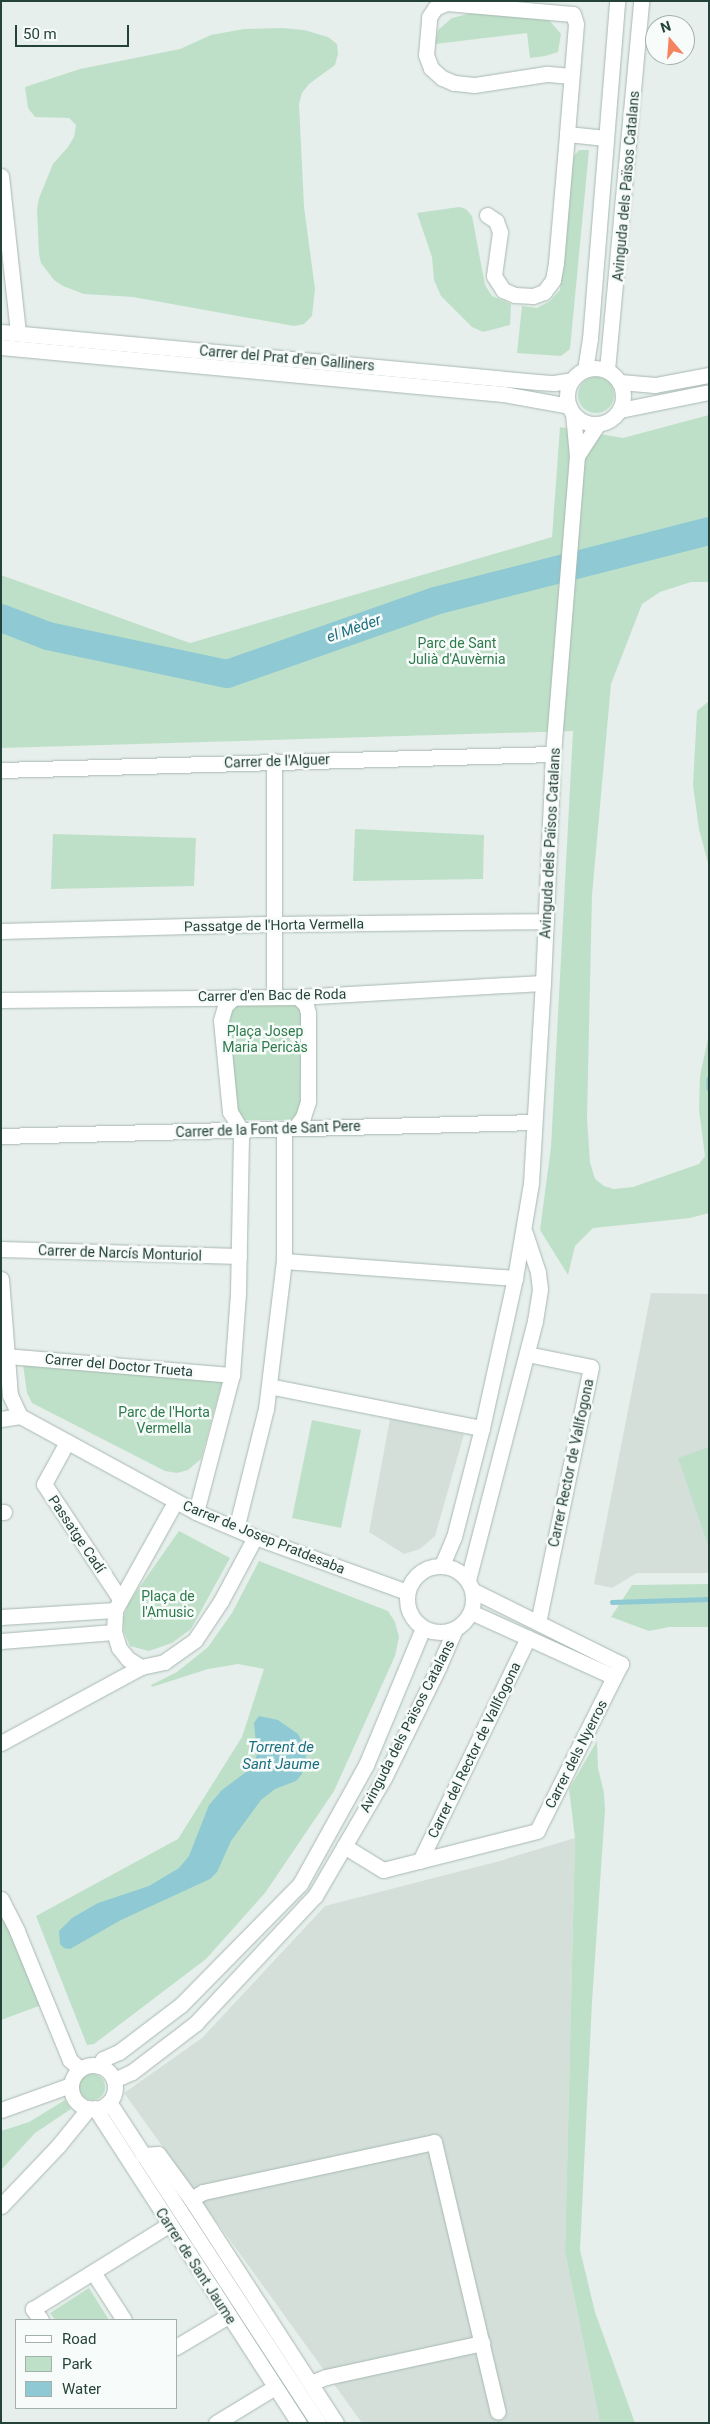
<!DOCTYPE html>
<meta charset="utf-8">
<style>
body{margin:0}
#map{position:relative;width:710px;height:2424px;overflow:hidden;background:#e6efeb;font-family:Roboto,sans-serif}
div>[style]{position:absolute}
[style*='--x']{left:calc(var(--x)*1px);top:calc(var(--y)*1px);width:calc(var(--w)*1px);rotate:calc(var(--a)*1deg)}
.built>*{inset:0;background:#d4dfda}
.green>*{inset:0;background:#bfe0c8}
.round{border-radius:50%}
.water>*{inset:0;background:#8ec9d4}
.stream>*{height:4.5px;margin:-2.25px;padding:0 2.25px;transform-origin:2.25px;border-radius:2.25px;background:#8ec9d4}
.river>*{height:28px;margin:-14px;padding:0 14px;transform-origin:14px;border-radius:14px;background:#8ec9d4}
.roads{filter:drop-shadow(0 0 1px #a8b8b2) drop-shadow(0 0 1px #a8b8b2)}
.minor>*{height:15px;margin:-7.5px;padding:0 7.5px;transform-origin:7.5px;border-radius:7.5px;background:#fff}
.minor>.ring{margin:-7.5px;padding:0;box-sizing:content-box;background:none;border:15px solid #fff;border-radius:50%}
.tertiary>*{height:15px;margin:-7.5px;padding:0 7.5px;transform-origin:7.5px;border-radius:7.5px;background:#fff}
.tertiary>.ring{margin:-7.5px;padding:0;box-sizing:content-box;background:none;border:15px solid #fff;border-radius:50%}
span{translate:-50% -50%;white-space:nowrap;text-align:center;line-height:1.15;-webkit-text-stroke:5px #f7fbf9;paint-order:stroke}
.street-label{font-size:14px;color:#24423a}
.park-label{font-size:14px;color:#2d7a4b}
.water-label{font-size:15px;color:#1c6f80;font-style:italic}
.frame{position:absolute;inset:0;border:2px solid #24423a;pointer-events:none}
.legend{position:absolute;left:15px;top:2319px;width:162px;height:90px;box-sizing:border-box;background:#f7fbf9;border:1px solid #a3b1ad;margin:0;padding:6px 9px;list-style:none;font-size:15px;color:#24423a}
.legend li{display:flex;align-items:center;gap:10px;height:25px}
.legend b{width:25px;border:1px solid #a3b1ad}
.north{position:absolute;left:645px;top:15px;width:50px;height:50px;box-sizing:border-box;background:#f7fbf9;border:1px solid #a3b1ad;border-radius:50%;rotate:342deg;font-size:14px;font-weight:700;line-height:20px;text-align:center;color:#24423a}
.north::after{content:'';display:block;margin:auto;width:18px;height:22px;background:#f4845f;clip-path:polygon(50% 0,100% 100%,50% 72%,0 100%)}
.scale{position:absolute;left:15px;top:25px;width:114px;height:22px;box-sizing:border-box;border:2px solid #24423a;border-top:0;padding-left:6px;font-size:15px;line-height:18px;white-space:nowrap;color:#24423a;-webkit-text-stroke:4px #f7fbf9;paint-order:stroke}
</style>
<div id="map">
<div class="built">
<div style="clip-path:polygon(651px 1293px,709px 1294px,709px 1573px,637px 1573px,612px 1588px,594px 1584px)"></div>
<div style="clip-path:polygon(390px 1419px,464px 1434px,435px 1536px,420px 1549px,404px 1554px,369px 1532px)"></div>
<div style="clip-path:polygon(575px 1838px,565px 2252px,600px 2423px,362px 2423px,124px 2093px,202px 2038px,325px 1906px,496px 1862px)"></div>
</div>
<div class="green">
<div style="clip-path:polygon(472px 13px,528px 15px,549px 20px,561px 34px,558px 52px,545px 56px,530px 58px,527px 33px,435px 44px,438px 30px,452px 18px)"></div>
<div style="clip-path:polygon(282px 28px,304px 30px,328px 37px,337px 44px,338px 54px,335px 65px,309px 84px,302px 93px,299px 104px,304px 207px,315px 289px,312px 316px,304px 324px,294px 326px,133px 297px,84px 294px,63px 286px,54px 280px,41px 263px,39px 254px,37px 209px,39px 198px,53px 164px,68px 147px,74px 137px,76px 125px,69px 118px,35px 117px,28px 108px,25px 87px,80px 69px,180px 49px,211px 35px,244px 29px)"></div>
<div style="clip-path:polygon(579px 150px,589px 150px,570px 349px,561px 356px,517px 353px,522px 306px,537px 308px,550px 301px,560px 290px,571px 170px,574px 156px)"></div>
<div style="clip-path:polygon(459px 207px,466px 209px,472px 216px,485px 285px,492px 296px,511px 304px,510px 325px,483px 332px,472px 327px,441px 296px,434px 280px,432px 257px,417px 213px)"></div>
<div class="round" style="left:578px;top:377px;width:36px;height:36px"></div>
<div style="clip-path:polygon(709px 415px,709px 582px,691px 582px,660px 592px,642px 604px,611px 684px,592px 895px,587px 1119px,590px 1162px,595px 1179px,604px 1186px,614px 1189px,633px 1187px,699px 1164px,705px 1156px,699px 1110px,700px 1076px,709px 1034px,709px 1213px,690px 1218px,593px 1228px,575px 1246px,568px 1275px,540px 1230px,551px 1147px,573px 731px,1px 748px,1px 575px,190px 643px,552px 537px,560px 427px,623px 438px)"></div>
<div style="clip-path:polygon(709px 701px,709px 867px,699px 829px,693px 785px,697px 711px)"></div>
<div style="clip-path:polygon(355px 829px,484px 835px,483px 879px,353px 881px)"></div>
<div style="clip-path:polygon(53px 834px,196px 838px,194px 886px,51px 889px)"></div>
<div style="clip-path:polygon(287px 1003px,299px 1007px,301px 1012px,300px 1113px,291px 1120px,245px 1120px,236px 1113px,229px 1022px,231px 1011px,238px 1004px)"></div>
<div style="clip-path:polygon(23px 1364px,222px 1382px,201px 1459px,188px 1470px,177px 1473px,165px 1471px,32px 1403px,27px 1393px)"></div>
<div style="clip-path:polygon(312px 1420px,361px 1430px,341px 1528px,292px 1518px)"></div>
<div style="clip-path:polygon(709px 1447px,709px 1548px,678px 1458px)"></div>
<div style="clip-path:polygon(179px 1531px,230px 1558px,191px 1629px,172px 1643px,149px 1651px,130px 1646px,124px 1632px,123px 1618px,129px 1602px)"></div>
<div style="clip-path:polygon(259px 1561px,388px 1611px,395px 1622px,399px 1637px,395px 1656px,334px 1791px,265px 1893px,206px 1959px,94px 2044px,87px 2045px,36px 1916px,178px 1839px,242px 1737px,264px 1669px,238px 1664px,208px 1669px,152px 1687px,151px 1685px,177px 1672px,208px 1647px,232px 1613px)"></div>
<div style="clip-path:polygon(709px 1584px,709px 1627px,669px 1627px,649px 1631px,611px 1617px,632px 1585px)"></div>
<div style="clip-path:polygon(597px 1741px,598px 1768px,604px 1793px,605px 1810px,592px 2002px,580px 2250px,595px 2312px,635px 2423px,600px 2423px,565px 2252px,575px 1838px,569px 1789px)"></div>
<div style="clip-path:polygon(1px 1899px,47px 2003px,1px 2020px)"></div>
<div class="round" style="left:79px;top:2074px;width:26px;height:26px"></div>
<div style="clip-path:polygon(65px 2100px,71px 2109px,35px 2133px,1px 2170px,1px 2131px,29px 2122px)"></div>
<div style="clip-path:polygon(89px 2288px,109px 2320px,55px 2320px,50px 2313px)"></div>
</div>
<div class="water">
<div style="clip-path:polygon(259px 1716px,278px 1720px,298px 1734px,307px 1751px,302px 1774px,296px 1781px,275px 1789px,261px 1800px,231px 1841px,217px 1872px,210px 1879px,121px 1920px,70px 1949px,64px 1948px,60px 1944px,59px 1931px,72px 1918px,98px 1903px,149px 1886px,179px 1868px,189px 1856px,209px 1805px,222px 1790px,250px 1769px,257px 1755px,254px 1723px)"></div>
</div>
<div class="stream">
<div style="--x:709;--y:1079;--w:9;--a:90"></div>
<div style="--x:612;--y:1602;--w:97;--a:-1.8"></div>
</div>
<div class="river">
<div style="--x:1;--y:618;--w:50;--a:21"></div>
<div style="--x:48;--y:636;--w:183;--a:12"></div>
<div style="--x:227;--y:674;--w:220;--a:-19.3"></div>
<div style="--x:435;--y:601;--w:283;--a:-14.3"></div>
</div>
<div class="roads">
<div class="minor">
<div style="--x:571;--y:76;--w:25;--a:-175"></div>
<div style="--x:546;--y:74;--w:73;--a:171.3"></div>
<div style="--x:474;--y:85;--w:20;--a:-174"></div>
<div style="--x:454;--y:83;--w:13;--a:-157"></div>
<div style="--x:442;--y:78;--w:15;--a:-138"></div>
<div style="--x:431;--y:68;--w:14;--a:-111"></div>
<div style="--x:426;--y:55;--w:38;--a:-85"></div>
<div style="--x:429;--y:17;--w:11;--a:-56"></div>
<div style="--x:435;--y:8;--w:12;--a:-24"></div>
<div style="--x:446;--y:3;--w:127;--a:5"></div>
<div style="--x:573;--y:14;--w:10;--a:73"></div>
<div style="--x:576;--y:24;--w:110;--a:94.7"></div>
<div style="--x:567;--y:134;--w:39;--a:6"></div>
<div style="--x:1;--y:176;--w:158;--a:83.8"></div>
<div style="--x:487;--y:215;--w:11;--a:34"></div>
<div style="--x:496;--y:221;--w:12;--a:70"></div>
<div style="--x:500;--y:232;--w:44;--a:97.8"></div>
<div style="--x:494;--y:276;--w:17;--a:57"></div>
<div style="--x:503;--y:290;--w:13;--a:23"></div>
<div style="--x:515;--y:295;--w:18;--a:3"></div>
<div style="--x:533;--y:296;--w:12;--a:-20"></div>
<div style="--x:544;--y:292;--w:15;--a:-53"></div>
<div style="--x:553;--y:280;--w:17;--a:-80"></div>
<div style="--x:556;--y:263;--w:129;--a:-85.1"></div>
<div style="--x:1;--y:332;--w:539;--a:5.32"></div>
<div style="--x:538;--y:382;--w:16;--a:4"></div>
<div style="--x:554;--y:383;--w:18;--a:-9"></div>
<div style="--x:1;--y:347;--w:504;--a:5.35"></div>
<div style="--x:503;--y:394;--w:67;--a:10.3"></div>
<div style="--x:620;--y:382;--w:35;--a:5"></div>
<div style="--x:655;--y:385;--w:55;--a:-10.5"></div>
<div style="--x:620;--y:410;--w:91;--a:-11.4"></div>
<div style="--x:274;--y:761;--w:235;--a:90"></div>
<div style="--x:1;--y:770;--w:552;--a:-1.66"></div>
<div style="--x:1;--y:931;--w:273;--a:-1.5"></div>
<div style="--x:274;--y:924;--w:272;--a:-0.6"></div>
<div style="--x:1;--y:1000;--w:297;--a:-0.6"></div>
<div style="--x:298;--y:997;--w:245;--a:-3.3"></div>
<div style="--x:295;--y:1128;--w:14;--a:-54"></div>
<div style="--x:303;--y:1117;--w:16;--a:-72"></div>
<div style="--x:308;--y:1102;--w:89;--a:-90"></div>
<div style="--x:308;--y:1013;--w:8;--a:-104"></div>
<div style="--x:306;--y:1005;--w:11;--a:-135"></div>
<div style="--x:1;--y:1136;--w:533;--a:-1.5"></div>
<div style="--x:1;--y:1249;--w:238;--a:1.7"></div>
<div style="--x:284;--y:1261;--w:232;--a:4.2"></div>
<div style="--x:1;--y:1279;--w:116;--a:85.6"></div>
<div style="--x:10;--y:1395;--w:23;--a:65"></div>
<div style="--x:527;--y:1354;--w:65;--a:11.5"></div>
<div style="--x:591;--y:1367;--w:260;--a:101.7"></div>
<div style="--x:6;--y:1356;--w:227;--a:4.8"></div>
<div style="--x:269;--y:1386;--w:217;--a:11.2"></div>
<div style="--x:20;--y:1416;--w:200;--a:28.6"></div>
<div style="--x:196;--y:1512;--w:64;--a:23"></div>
<div style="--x:255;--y:1537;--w:162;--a:19.9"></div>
<div style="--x:1;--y:1419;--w:19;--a:-9"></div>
<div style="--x:67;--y:1442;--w:48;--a:118.7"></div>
<div style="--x:44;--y:1484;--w:138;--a:56.5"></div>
<div style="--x:1;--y:1512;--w:3;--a:0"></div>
<div style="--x:196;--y:1512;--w:142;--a:-75.3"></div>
<div style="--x:232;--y:1375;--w:82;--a:-85.8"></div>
<div style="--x:238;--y:1293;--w:163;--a:-88.9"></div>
<div style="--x:241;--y:1130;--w:21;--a:-121"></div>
<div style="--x:230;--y:1112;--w:92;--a:-95.6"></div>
<div style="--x:221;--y:1020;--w:15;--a:-74"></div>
<div style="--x:225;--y:1006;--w:13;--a:-45"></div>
<div style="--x:236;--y:1529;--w:124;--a:-76"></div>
<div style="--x:266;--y:1409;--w:149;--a:-83.1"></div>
<div style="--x:284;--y:1261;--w:132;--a:-90"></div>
<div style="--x:471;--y:1612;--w:157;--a:24.4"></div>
<div style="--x:614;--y:1677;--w:15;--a:-62"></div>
<div style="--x:621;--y:1664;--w:166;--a:-153.6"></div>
<div style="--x:1;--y:1617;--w:114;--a:-3.5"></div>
<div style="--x:1;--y:1641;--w:113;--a:-4.6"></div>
<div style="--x:141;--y:1667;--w:15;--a:-148"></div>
<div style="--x:128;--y:1659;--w:14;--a:-129"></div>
<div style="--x:119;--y:1648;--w:17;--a:-107"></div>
<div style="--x:114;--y:1632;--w:22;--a:-87"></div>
<div style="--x:115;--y:1610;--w:124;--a:-60.9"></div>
<div style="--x:1;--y:1743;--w:159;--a:-28.5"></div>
<div style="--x:141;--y:1667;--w:24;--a:-12"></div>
<div style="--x:164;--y:1662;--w:38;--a:-35"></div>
<div style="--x:195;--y:1640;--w:47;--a:-56.3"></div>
<div style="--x:221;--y:1601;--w:72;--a:-62"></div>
<div style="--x:344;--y:1846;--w:46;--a:31.6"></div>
<div style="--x:383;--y:1870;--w:159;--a:-14.2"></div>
<div style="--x:537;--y:1831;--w:172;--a:-63.4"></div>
<div style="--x:420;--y:1861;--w:248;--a:-64.2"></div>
<div style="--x:1;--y:1899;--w:36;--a:63"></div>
<div style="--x:17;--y:1931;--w:139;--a:67.7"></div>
<div style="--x:70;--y:2060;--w:13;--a:42"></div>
<div class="ring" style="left:71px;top:2065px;width:29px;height:29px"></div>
<div style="--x:109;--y:2102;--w:383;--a:56.9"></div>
<div style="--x:95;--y:2108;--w:375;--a:57.1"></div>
<div style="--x:1;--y:2110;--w:74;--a:-19.7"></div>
<div style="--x:143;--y:2155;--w:15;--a:-4"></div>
<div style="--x:158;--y:2154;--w:56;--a:53.7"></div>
<div style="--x:191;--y:2199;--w:267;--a:57.1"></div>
<div style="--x:191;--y:2199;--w:14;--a:-30"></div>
<div style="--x:203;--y:2192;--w:236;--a:-12.2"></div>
<div style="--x:434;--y:2142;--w:277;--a:76.7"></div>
<div style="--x:1;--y:2206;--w:83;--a:-46.5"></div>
<div style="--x:58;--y:2146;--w:49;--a:-50.8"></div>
<div style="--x:93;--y:2272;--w:57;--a:57.1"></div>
<div style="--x:41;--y:2320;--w:14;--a:-126"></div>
<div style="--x:33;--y:2309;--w:161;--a:-31.8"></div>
<div style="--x:176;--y:2347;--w:61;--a:-30.8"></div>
<div style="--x:311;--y:2383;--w:16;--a:-22"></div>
<div style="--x:326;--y:2377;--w:160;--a:-12.3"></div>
<div style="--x:216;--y:2423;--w:69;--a:-31.4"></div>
</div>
<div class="tertiary">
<div class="ring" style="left:567px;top:368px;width:41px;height:41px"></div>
<div style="--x:585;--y:370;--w:31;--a:-81"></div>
<div style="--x:590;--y:339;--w:339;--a:-85.4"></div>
<div style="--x:607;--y:370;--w:371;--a:-84.7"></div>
<div style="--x:577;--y:456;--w:38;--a:-57"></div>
<div style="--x:442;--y:1565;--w:30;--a:-67"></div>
<div style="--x:454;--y:1537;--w:113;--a:-75.6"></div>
<div style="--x:482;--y:1428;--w:154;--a:-77.6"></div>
<div style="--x:515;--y:1278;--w:96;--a:-80.4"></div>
<div style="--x:531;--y:1183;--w:200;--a:-86.6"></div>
<div style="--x:543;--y:983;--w:229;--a:-87.5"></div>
<div style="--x:553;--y:754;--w:299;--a:-85.4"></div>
<div style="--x:577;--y:456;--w:42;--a:-95.4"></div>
<div class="ring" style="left:407px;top:1566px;width:51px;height:51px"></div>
<div style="--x:468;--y:1580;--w:268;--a:-75.5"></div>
<div style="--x:535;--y:1321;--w:32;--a:-81"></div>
<div style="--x:540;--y:1289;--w:17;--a:-97"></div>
<div style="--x:538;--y:1272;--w:41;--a:-108.4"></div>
<div style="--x:99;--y:2066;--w:8;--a:-60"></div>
<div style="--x:103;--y:2059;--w:17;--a:-24"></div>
<div style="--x:119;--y:2052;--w:78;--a:-37.2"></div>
<div style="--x:181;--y:2005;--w:170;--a:-45.5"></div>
<div style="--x:300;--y:1884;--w:136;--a:-61"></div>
<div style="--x:366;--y:1765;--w:148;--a:-67.4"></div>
<div style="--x:114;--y:2080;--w:20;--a:-24"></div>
<div style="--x:132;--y:2072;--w:81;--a:-37.4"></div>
<div style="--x:196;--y:2023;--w:174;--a:-46.9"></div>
<div style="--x:315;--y:1896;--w:137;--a:-59.7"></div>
<div style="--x:384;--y:1778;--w:125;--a:-63.8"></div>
<div style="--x:439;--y:1666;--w:40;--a:-66.6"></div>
</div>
</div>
<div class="street-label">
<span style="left:626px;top:186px;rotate:-85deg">Avinguda dels Països Catalans</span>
<span style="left:287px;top:358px;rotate:5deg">Carrer del Prat d'en Galliners</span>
<span style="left:277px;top:761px;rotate:-2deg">Carrer de l'Alguer</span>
<span style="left:550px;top:843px;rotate:-87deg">Avinguda dels Països Catalans</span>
<span style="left:274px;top:925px;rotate:-1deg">Passatge de l'Horta Vermella</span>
<span style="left:272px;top:995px;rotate:-1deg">Carrer d'en Bac de Roda</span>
<span style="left:268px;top:1129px;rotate:-2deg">Carrer de la Font de Sant Pere</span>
<span style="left:120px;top:1253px;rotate:2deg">Carrer de Narcís Monturiol</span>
<span style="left:119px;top:1365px;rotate:5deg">Carrer del Doctor Trueta</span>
<span style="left:571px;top:1463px;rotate:-78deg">Carrer Rector de Vallfogona</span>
<span style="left:77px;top:1534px;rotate:56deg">Passatge Cadí</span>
<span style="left:264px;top:1537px;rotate:22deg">Carrer de Josep Pratdesaba</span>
<span style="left:407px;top:1726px;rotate:-63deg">Avinguda dels Països Catalans</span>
<span style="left:474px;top:1750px;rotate:-64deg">Carrer del Rector de Vallfogona</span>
<span style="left:576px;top:1754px;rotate:-63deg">Carrer dels Nyerros</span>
<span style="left:196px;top:2266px;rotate:57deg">Carrer de Sant Jaume</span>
</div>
<div class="park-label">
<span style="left:457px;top:651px">Parc de Sant<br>Julià d'Auvèrnia</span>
<span style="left:265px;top:1039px">Plaça Josep<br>Maria Pericàs</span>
<span style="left:164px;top:1420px">Parc de l'Horta<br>Vermella</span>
<span style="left:168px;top:1604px">Plaça de<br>l'Amusic</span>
</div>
<div class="water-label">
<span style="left:354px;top:629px;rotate:-19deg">el Mèder</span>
<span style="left:281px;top:1756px">Torrent de<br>Sant Jaume</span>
</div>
<div class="frame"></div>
<ul class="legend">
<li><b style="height:6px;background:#fff"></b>Road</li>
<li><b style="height:14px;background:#bfe0c8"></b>Park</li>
<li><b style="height:14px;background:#8ec9d4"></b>Water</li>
</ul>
<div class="north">N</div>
<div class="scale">50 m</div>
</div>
